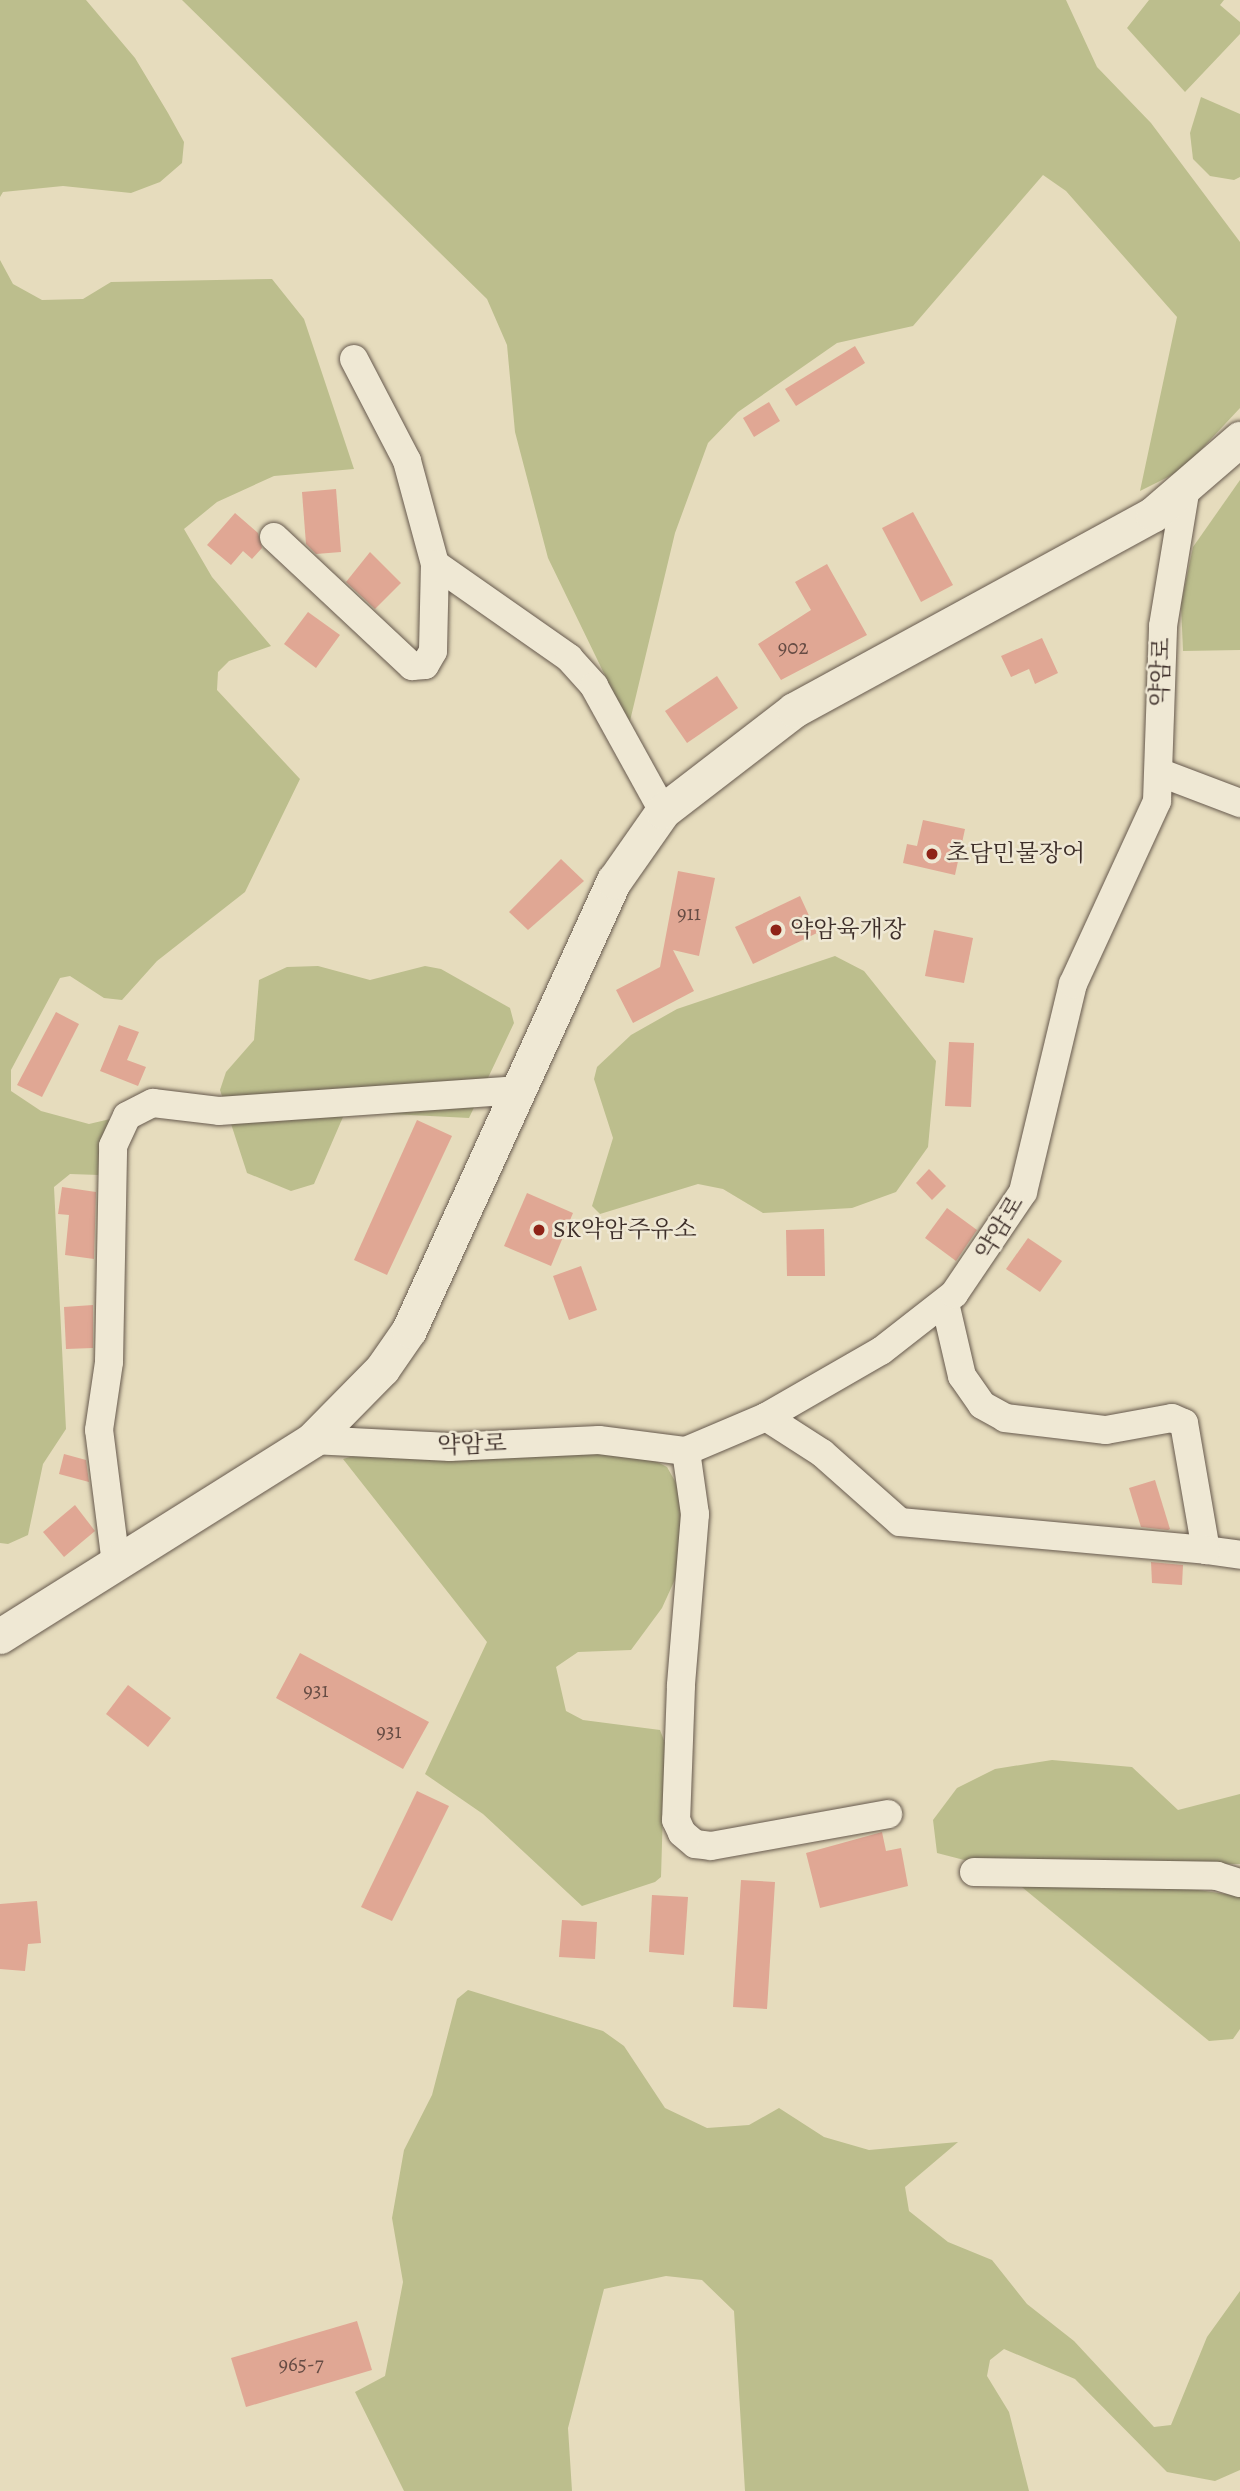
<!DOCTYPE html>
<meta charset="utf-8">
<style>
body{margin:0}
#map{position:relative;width:1240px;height:2491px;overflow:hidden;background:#e6dcbd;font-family:Alegreya,"Noto Serif KR",serif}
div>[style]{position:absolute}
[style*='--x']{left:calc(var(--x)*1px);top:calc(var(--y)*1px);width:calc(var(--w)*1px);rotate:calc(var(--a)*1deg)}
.green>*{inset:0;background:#bcbe8d}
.building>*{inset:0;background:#e0a794}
.roads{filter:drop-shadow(0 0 2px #675a4e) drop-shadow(0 0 2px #675a4e)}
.minor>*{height:28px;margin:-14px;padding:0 14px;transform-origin:14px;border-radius:14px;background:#efe8d4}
.tertiary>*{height:35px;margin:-17.5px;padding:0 17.5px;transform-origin:17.5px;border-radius:17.5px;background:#efe8d4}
.dots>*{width:19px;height:19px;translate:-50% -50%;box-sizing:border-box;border:4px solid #efe8d4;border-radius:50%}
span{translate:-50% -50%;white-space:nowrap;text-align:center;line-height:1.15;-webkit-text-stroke:5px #efe8d4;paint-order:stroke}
.number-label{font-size:21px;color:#664c44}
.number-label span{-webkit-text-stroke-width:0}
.street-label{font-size:24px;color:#3d2e29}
.poi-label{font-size:24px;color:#3d2e29}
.left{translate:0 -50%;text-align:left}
</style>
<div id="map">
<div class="green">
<div style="clip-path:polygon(0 0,86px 0,135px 58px,168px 113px,184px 142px,182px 163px,160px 182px,131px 193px,63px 186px,3px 192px,0 197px)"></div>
<div style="clip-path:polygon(182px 0,1066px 0,1097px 67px,1151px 123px,1240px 242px,1240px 408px,1182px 470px,1140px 491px,1177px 317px,1066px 191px,1043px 175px,913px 326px,837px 343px,738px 412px,708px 443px,675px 533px,629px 725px,548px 558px,515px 432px,507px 345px,487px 299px)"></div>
<div style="clip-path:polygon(1149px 0,1224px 0,1220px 5px,1240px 22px,1240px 34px,1185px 92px,1127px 28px)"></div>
<div style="clip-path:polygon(1201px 97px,1240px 114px,1240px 177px,1234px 180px,1210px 176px,1193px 159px,1190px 133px)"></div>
<div style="clip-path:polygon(0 260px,13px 284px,42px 300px,83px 299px,111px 282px,272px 279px,304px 319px,354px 469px,274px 476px,217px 502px,184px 529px,212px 577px,271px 646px,229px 661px,218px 672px,217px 690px,300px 779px,245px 892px,157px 961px,122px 1000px,104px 998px,70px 976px,60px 978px,11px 1070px,11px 1091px,41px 1111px,89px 1124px,123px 1116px,99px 1175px,70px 1174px,54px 1187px,66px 1429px,43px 1464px,28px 1535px,8px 1544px,0 1543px)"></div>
<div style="clip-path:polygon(1240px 480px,1240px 650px,1183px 651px,1181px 604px,1193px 547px)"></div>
<div style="clip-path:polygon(835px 956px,864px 971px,936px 1061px,928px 1147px,896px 1192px,852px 1208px,763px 1213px,723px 1189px,698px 1184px,600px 1214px,592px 1206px,613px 1138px,594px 1079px,597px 1067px,631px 1035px,677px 1009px)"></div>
<div style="clip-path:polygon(318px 966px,370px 980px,425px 966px,441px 969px,510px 1008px,514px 1023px,469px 1118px,352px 1112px,343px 1117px,314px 1184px,291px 1191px,247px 1173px,220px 1090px,226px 1072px,254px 1040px,259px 980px,287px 967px)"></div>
<div style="clip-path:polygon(360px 1454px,642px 1454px,667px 1467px,680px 1490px,682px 1564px,662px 1608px,631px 1650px,578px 1652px,556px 1667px,566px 1711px,583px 1720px,660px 1730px,665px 1743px,661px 1877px,655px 1882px,582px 1906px,483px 1814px,425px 1774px,487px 1642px,343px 1459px)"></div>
<div style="clip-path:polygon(1052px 1760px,1132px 1767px,1178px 1810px,1240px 1794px,1240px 1864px,972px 1862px,937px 1853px,933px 1820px,957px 1788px,995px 1769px)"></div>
<div style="clip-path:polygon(1017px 1883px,1177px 1887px,1240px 1896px,1240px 2029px,1233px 2039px,1209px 2041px)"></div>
<div style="clip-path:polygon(468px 1990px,603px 2031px,624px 2046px,665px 2108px,707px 2128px,749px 2125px,779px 2108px,824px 2137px,869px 2150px,958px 2142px,905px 2187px,909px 2211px,948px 2242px,992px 2260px,1027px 2304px,1074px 2341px,1154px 2427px,1171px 2425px,1207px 2337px,1240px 2291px,1240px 2470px,1215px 2481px,1167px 2472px,1075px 2379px,1004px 2349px,990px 2360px,987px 2376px,1009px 2412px,1029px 2491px,745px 2491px,734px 2311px,702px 2280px,666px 2276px,604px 2289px,568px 2428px,572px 2491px,404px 2491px,355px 2392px,385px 2376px,403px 2282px,392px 2218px,404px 2150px,432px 2095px,457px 1999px)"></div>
</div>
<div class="building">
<div style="clip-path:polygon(855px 346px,865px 363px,796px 406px,785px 389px)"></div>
<div style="clip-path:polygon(769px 402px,780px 421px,754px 437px,743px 418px)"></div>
<div style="clip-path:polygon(336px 489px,341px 552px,316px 554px,306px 544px,302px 492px)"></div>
<div style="clip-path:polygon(913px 512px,953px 585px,921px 602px,882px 528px)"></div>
<div style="clip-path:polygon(235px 513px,258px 533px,262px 548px,252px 559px,243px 551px,231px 565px,207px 545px)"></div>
<div style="clip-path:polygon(370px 552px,401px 583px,375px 609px,346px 582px)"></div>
<div style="clip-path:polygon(827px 564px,867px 635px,781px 680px,758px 644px,811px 610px,795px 582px)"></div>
<div style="clip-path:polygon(308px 612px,340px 635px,316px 668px,284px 644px)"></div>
<div style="clip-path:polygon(1042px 638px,1058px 673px,1035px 684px,1029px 669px,1011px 677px,1001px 656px)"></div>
<div style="clip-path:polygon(717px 676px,738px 708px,687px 743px,665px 711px)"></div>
<div style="clip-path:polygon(923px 820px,965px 829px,955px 875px,903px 863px,907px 844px,917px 846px)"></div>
<div style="clip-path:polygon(561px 859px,584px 881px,528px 930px,509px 912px)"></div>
<div style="clip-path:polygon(678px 871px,715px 878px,699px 956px,673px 950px,694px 991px,633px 1023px,616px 990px,660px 967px)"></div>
<div style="clip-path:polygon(800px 896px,817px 933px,753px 964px,735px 927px)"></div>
<div style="clip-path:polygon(934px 930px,973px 938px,964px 983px,925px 976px)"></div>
<div style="clip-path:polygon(56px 1012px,79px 1024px,42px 1097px,17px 1085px)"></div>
<div style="clip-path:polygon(119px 1025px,139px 1032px,127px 1060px,146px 1067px,138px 1086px,100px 1071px)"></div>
<div style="clip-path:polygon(949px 1042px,974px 1043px,971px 1107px,945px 1106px)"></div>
<div style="clip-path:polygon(417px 1120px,452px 1136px,387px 1275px,354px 1260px)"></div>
<div style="clip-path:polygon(929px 1169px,946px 1186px,932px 1200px,916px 1183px)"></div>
<div style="clip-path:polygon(62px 1187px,96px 1192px,94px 1259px,65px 1255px,69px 1215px,58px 1214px)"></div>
<div style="clip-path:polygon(527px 1193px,573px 1213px,551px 1266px,504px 1246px)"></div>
<div style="clip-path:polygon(947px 1208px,977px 1230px,956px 1261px,925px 1238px)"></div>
<div style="clip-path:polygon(824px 1229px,825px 1276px,787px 1276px,786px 1230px)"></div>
<div style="clip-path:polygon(1028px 1238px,1062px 1261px,1040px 1292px,1006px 1269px)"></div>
<div style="clip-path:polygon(581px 1266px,597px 1310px,569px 1320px,553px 1276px)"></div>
<div style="clip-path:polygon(93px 1305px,93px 1348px,66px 1349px,64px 1307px)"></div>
<div style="clip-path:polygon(64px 1454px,86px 1460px,89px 1482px,59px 1474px)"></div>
<div style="clip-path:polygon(1155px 1480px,1170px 1529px,1168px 1530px,1141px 1527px,1129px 1488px)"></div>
<div style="clip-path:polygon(75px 1505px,95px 1531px,64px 1557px,43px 1532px)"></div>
<div style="clip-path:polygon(1151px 1562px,1183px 1565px,1182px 1585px,1152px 1583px)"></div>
<div style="clip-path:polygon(300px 1653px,429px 1722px,403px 1769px,276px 1698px)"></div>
<div style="clip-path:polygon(128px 1685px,171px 1718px,148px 1747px,106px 1714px)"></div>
<div style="clip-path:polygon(417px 1791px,449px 1806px,392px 1921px,361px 1907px)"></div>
<div style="clip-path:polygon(882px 1832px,886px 1851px,901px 1848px,908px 1886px,820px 1908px,806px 1853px)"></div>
<div style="clip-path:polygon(741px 1880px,775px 1882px,767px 2009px,733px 2007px)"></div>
<div style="clip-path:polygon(652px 1895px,688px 1897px,684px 1955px,649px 1952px)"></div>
<div style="clip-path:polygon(37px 1901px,41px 1943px,28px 1944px,25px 1971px,0 1969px,0 1904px)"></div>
<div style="clip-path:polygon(562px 1920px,597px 1922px,595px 1959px,559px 1957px)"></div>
<div style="clip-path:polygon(357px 2321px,372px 2370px,246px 2407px,231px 2358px)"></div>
</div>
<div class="roads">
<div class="minor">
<div style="--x:354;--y:359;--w:115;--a:62.5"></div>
<div style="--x:407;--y:461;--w:107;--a:74.8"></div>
<div style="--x:274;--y:537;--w:189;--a:43.1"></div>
<div style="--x:412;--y:666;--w:13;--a:-4"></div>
<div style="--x:425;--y:665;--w:16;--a:-60"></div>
<div style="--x:433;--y:651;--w:87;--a:-88.7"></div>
<div style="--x:435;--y:564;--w:164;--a:35"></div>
<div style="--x:569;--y:658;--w:38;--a:48"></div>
<div style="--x:594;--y:686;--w:143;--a:61.1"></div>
<div style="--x:1161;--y:773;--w:85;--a:20.8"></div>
<div style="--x:945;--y:1303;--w:75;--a:76.9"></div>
<div style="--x:962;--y:1376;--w:35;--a:55"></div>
<div style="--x:982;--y:1405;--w:26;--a:29"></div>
<div style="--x:1005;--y:1418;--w:102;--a:6.8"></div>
<div style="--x:1106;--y:1430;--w:67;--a:-10.3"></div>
<div style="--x:1172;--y:1418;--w:13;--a:23"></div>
<div style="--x:1184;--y:1423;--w:129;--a:80.2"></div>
<div style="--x:1206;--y:1550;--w:34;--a:8"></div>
<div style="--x:766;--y:1417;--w:67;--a:32.7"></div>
<div style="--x:822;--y:1453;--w:104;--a:41.5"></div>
<div style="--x:900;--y:1522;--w:307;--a:5.2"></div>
<div style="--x:312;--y:1440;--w:138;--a:2.9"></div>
<div style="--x:450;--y:1447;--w:149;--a:-2.7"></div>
<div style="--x:599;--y:1440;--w:88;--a:7.2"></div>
<div style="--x:686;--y:1451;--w:87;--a:-23"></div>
<div style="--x:766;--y:1417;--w:133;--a:-29.9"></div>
<div style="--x:881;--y:1351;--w:93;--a:-38"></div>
<div style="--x:954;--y:1294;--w:123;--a:-55.9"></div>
<div style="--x:1023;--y:1192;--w:214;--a:-76.5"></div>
<div style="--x:1073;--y:984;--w:201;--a:-65.3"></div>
<div style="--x:1157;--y:801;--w:175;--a:-88"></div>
<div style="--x:1163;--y:626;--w:135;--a:-80.6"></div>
<div style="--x:686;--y:1451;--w:64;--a:81.9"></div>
<div style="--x:695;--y:1514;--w:173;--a:94.7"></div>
<div style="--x:681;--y:1686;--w:134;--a:92.1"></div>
<div style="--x:676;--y:1820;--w:14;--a:65"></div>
<div style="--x:682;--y:1833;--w:17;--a:40"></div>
<div style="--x:695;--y:1844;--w:16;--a:7"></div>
<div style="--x:711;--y:1846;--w:180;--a:-10.2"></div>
<div style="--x:116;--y:1564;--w:135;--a:-97.2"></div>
<div style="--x:99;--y:1430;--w:69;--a:-81.6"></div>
<div style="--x:109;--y:1362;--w:216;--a:-88.9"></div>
<div style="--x:113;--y:1146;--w:33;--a:-65"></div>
<div style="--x:127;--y:1116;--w:29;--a:-27"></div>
<div style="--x:153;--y:1103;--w:66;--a:6.9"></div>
<div style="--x:219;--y:1111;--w:298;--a:-4"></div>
<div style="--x:974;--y:1872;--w:243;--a:0.9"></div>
<div style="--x:1217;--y:1876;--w:24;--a:17"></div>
</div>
<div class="tertiary">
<div style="--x:0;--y:1636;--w:368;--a:-32.1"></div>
<div style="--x:312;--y:1440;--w:100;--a:-45.4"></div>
<div style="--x:382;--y:1369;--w:47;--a:-55.3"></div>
<div style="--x:409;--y:1330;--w:494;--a:-65.5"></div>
<div style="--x:614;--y:881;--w:85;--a:-55"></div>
<div style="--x:663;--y:811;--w:165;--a:-37.6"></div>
<div style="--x:794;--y:710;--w:409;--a:-28.6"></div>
<div style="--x:1153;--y:514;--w:115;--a:-40.8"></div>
</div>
</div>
<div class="dots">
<div style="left:932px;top:854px;background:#8f2418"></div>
<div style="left:776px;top:930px;background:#8f2418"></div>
<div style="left:539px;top:1230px;background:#8f2418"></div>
</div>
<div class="number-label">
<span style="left:793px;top:647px">902</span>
<span style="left:689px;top:913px">911</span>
<span style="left:316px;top:1690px">931</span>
<span style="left:389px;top:1731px">931</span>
<span style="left:301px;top:2364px">965-7</span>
</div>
<div class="street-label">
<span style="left:1161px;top:672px;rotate:-88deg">약암로</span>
<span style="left:1000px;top:1228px;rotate:-59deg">약암로</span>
<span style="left:472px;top:1445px;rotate:-2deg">약암로</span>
</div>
<div class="poi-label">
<span class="left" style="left:946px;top:854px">초담민물장어</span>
<span class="left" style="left:790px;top:930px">약암육개장</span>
<span class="left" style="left:553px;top:1230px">SK약암주유소</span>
</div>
</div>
